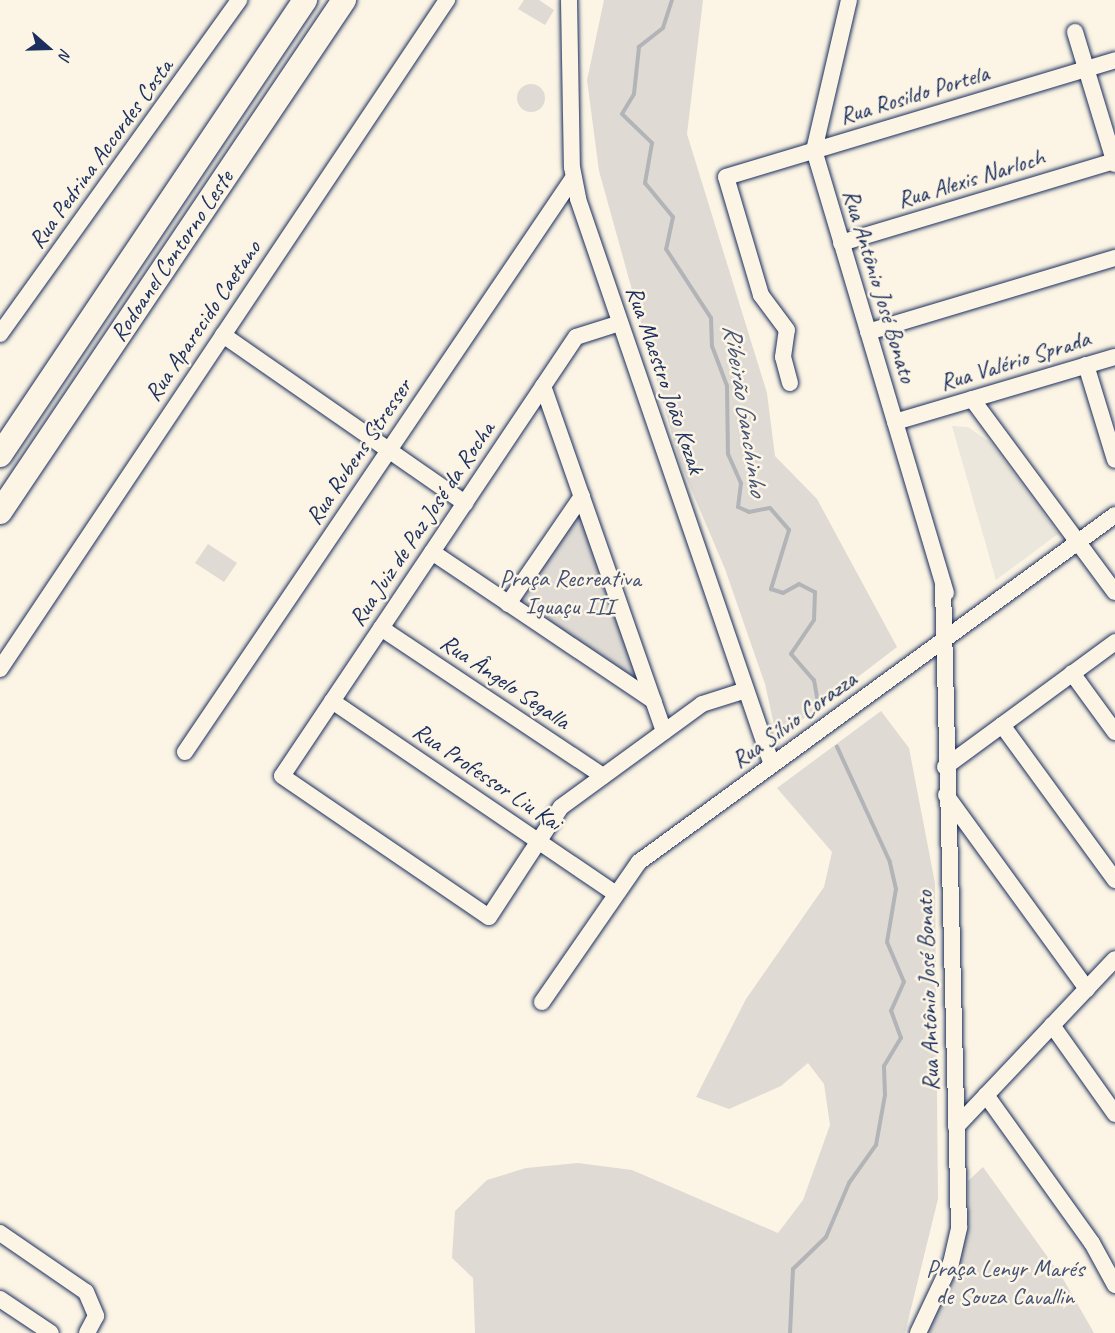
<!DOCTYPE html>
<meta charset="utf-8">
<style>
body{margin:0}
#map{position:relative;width:1115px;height:1333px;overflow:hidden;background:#fcf5e5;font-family:Caveat,sans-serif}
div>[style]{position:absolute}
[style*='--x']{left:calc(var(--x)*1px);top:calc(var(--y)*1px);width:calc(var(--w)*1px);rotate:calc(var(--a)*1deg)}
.built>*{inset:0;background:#ece7dc}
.green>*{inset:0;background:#dfdbd4}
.round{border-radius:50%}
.stream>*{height:4px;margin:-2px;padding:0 2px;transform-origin:2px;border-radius:2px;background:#b2b4b8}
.roads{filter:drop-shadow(0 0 2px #1b2f5e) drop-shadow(0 0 2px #1b2f5e)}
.minor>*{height:16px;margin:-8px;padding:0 8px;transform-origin:8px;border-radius:8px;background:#fcf5e5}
.highway>*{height:24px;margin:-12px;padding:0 12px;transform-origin:12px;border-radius:12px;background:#fcf5e5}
span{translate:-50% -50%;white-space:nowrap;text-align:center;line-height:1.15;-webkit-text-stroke:5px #fcf5e5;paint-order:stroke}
.street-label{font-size:24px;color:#1b2f5e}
.park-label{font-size:24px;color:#425176}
.water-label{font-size:26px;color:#485779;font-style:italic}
.north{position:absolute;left:18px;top:18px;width:60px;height:60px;-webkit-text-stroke:4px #fcf5e5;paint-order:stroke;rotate:110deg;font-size:16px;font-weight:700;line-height:24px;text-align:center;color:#1b2f5e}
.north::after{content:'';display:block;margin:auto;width:21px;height:27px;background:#1b2f5e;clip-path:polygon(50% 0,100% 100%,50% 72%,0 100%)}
</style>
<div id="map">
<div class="built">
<div style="clip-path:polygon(952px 426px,968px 427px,991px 443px,1058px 534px,996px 580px)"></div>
</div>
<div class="green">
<div style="clip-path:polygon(524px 0,539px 0,554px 10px,545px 25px,518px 9px)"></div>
<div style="clip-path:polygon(604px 0,703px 0,687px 134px,767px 393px,775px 456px,817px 499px,897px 647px,777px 739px,765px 684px,725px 569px,680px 463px,599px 171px,587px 80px)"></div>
<div class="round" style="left:517px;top:84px;width:28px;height:28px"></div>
<div style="clip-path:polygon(580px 512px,642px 685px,519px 601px)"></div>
<div style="clip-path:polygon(208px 544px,237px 563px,224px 582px,195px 563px)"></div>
<div style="clip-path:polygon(881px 711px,909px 748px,935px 883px,938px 1199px,905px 1333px,475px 1333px,473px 1278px,452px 1258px,455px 1211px,487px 1180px,526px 1168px,578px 1163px,632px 1170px,778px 1233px,803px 1200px,830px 1125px,824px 1084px,808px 1063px,781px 1086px,729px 1109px,696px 1097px,746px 999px,824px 887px,832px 852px,777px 788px)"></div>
<div style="clip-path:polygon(983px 1167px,1062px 1277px,1094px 1333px,924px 1333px,960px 1260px,968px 1220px,968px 1181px)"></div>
</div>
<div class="stream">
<div style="--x:672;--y:0;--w:29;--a:108"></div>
<div style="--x:663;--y:28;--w:31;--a:142"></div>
<div style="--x:639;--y:47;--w:47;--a:96.1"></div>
<div style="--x:634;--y:94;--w:23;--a:121"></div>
<div style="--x:622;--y:114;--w:42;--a:44"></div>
<div style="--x:652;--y:143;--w:41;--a:99.9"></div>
<div style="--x:645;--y:183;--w:44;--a:50.5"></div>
<div style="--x:673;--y:217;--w:33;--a:102"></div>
<div style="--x:666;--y:249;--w:82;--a:56.9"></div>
<div style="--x:711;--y:318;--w:28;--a:88"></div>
<div style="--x:712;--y:346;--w:43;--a:69.4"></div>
<div style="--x:727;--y:386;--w:68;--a:89.2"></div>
<div style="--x:728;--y:454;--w:32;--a:66"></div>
<div style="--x:741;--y:483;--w:24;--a:97"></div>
<div style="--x:738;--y:507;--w:12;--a:24"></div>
<div style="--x:749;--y:512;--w:21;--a:-11"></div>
<div style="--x:770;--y:508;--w:29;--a:49"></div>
<div style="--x:789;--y:530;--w:62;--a:107"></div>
<div style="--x:771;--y:589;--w:13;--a:18"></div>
<div style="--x:783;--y:593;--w:18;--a:-29"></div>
<div style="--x:799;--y:584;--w:18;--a:27"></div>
<div style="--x:815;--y:592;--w:28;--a:92"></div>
<div style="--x:814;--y:620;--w:41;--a:124.1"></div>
<div style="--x:791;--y:654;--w:35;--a:49"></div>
<div style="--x:814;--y:680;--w:23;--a:80"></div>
<div style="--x:790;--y:1333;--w:64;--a:-87.3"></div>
<div style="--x:793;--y:1269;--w:46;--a:-44.1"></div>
<div style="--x:826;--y:1237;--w:59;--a:-66.9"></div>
<div style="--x:849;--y:1183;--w:47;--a:-54.6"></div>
<div style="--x:876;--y:1145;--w:51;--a:-79.8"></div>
<div style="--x:885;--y:1095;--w:29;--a:-92"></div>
<div style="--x:884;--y:1066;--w:33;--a:-59"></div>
<div style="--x:901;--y:1038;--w:29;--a:-110"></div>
<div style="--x:891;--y:1011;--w:32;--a:-66"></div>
<div style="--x:904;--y:982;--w:43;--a:-113"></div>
<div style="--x:887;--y:942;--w:54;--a:-80.4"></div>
<div style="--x:896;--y:889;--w:28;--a:-103"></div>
<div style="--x:890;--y:862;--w:127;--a:-114.7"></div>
</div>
<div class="roads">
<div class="minor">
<div style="--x:569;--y:0;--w:167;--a:89"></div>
<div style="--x:572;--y:167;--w:33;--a:79"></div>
<div style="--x:578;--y:199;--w:598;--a:71.08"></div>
<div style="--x:849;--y:0;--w:154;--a:103.1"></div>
<div style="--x:814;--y:150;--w:462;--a:73.4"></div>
<div style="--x:1075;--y:32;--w:138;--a:73.1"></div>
<div style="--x:841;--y:243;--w:285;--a:-16.7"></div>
<div style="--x:620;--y:323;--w:46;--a:162.3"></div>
<div style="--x:576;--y:337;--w:528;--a:123.81"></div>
<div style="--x:282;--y:776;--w:250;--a:34.3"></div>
<div style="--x:489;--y:917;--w:131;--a:-56.8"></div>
<div style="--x:561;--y:807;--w:175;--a:-36.1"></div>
<div style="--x:702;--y:704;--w:46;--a:-17.7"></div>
<div style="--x:868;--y:332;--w:258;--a:-16.7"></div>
<div style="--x:0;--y:334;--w:411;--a:-54.4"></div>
<div style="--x:223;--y:335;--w:295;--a:34.8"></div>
<div style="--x:1086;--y:365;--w:99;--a:73"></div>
<div style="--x:790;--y:383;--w:27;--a:-105"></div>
<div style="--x:783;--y:357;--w:27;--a:-82"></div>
<div style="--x:787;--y:330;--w:44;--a:-126.6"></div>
<div style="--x:761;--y:295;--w:123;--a:-106.5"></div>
<div style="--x:726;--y:177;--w:406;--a:-16.7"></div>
<div style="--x:543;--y:386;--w:366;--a:70.7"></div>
<div style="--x:972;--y:399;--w:240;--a:53.5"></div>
<div style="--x:895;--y:422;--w:229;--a:-16.5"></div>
<div style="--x:432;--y:552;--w:267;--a:33.9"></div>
<div style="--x:508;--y:604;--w:131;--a:-55.6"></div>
<div style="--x:381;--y:628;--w:267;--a:33.7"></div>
<div style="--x:0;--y:669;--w:805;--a:-56.25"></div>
<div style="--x:1072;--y:673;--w:73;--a:53.9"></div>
<div style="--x:332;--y:701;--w:341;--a:34.2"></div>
<div style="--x:1002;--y:725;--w:192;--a:53.9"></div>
<div style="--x:185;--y:752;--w:693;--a:-55.94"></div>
<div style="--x:945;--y:767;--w:211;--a:-36.3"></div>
<div style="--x:946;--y:795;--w:240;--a:54"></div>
<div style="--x:542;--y:1002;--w:170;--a:-55.3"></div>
<div style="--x:639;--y:862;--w:589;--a:-36.09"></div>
<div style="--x:1052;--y:1025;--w:109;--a:54.7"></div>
<div style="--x:986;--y:1095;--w:182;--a:54.4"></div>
<div style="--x:1092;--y:1243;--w:48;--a:61.3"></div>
<div style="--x:956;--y:1127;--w:231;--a:-46.6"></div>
<div style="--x:0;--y:1233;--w:104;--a:34.5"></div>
<div style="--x:86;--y:1292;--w:26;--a:67"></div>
<div style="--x:96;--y:1316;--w:19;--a:118"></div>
<div style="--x:0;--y:1299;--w:61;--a:33.7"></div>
<div style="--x:918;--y:1333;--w:77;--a:-64.8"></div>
<div style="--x:951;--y:1263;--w:37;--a:-77"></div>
<div style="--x:959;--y:1227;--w:643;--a:-91.43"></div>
</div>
<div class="highway">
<div style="--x:0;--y:455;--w:548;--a:-56.16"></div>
<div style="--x:0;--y:512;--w:617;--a:-56.1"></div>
</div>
</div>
<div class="street-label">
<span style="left:914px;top:95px;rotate:-17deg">Rua Rosildo Portela</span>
<span style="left:101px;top:154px;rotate:-54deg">Rua Pedrina Accordes Costa</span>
<span style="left:971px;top:179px;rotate:-17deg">Rua Alexis Narloch</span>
<span style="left:172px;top:256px;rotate:-56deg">Rodoanel Contorno Leste</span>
<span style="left:879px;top:286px;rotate:73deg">Rua Antônio José Bonato</span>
<span style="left:203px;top:321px;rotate:-56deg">Rua Aparecido Caetano</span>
<span style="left:1015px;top:361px;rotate:-17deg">Rua Valério Sprada</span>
<span style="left:665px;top:380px;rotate:71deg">Rua Maestro João Kozak</span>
<span style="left:359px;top:452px;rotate:-56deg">Rua Rubens Stresser</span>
<span style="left:422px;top:524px;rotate:-56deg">Rua Juiz de Paz José da Rocha</span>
<span style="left:505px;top:682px;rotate:34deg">Rua Ângelo Segalla</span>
<span style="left:794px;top:720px;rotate:-36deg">Rua Sílvio Corazza</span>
<span style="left:487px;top:777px;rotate:34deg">Rua Professor Liu Kai</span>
<span style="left:928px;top:991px;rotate:-92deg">Rua Antônio José Bonato</span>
</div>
<div class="park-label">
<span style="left:570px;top:593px">Praça Recreativa<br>Iguaçu III</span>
<span style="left:1005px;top:1283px">Praça Lenyr Marés<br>de Souza Cavallin</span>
</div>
<div class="water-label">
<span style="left:745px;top:410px;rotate:81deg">Ribeirão Ganchinho</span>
</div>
<div class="north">N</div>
</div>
